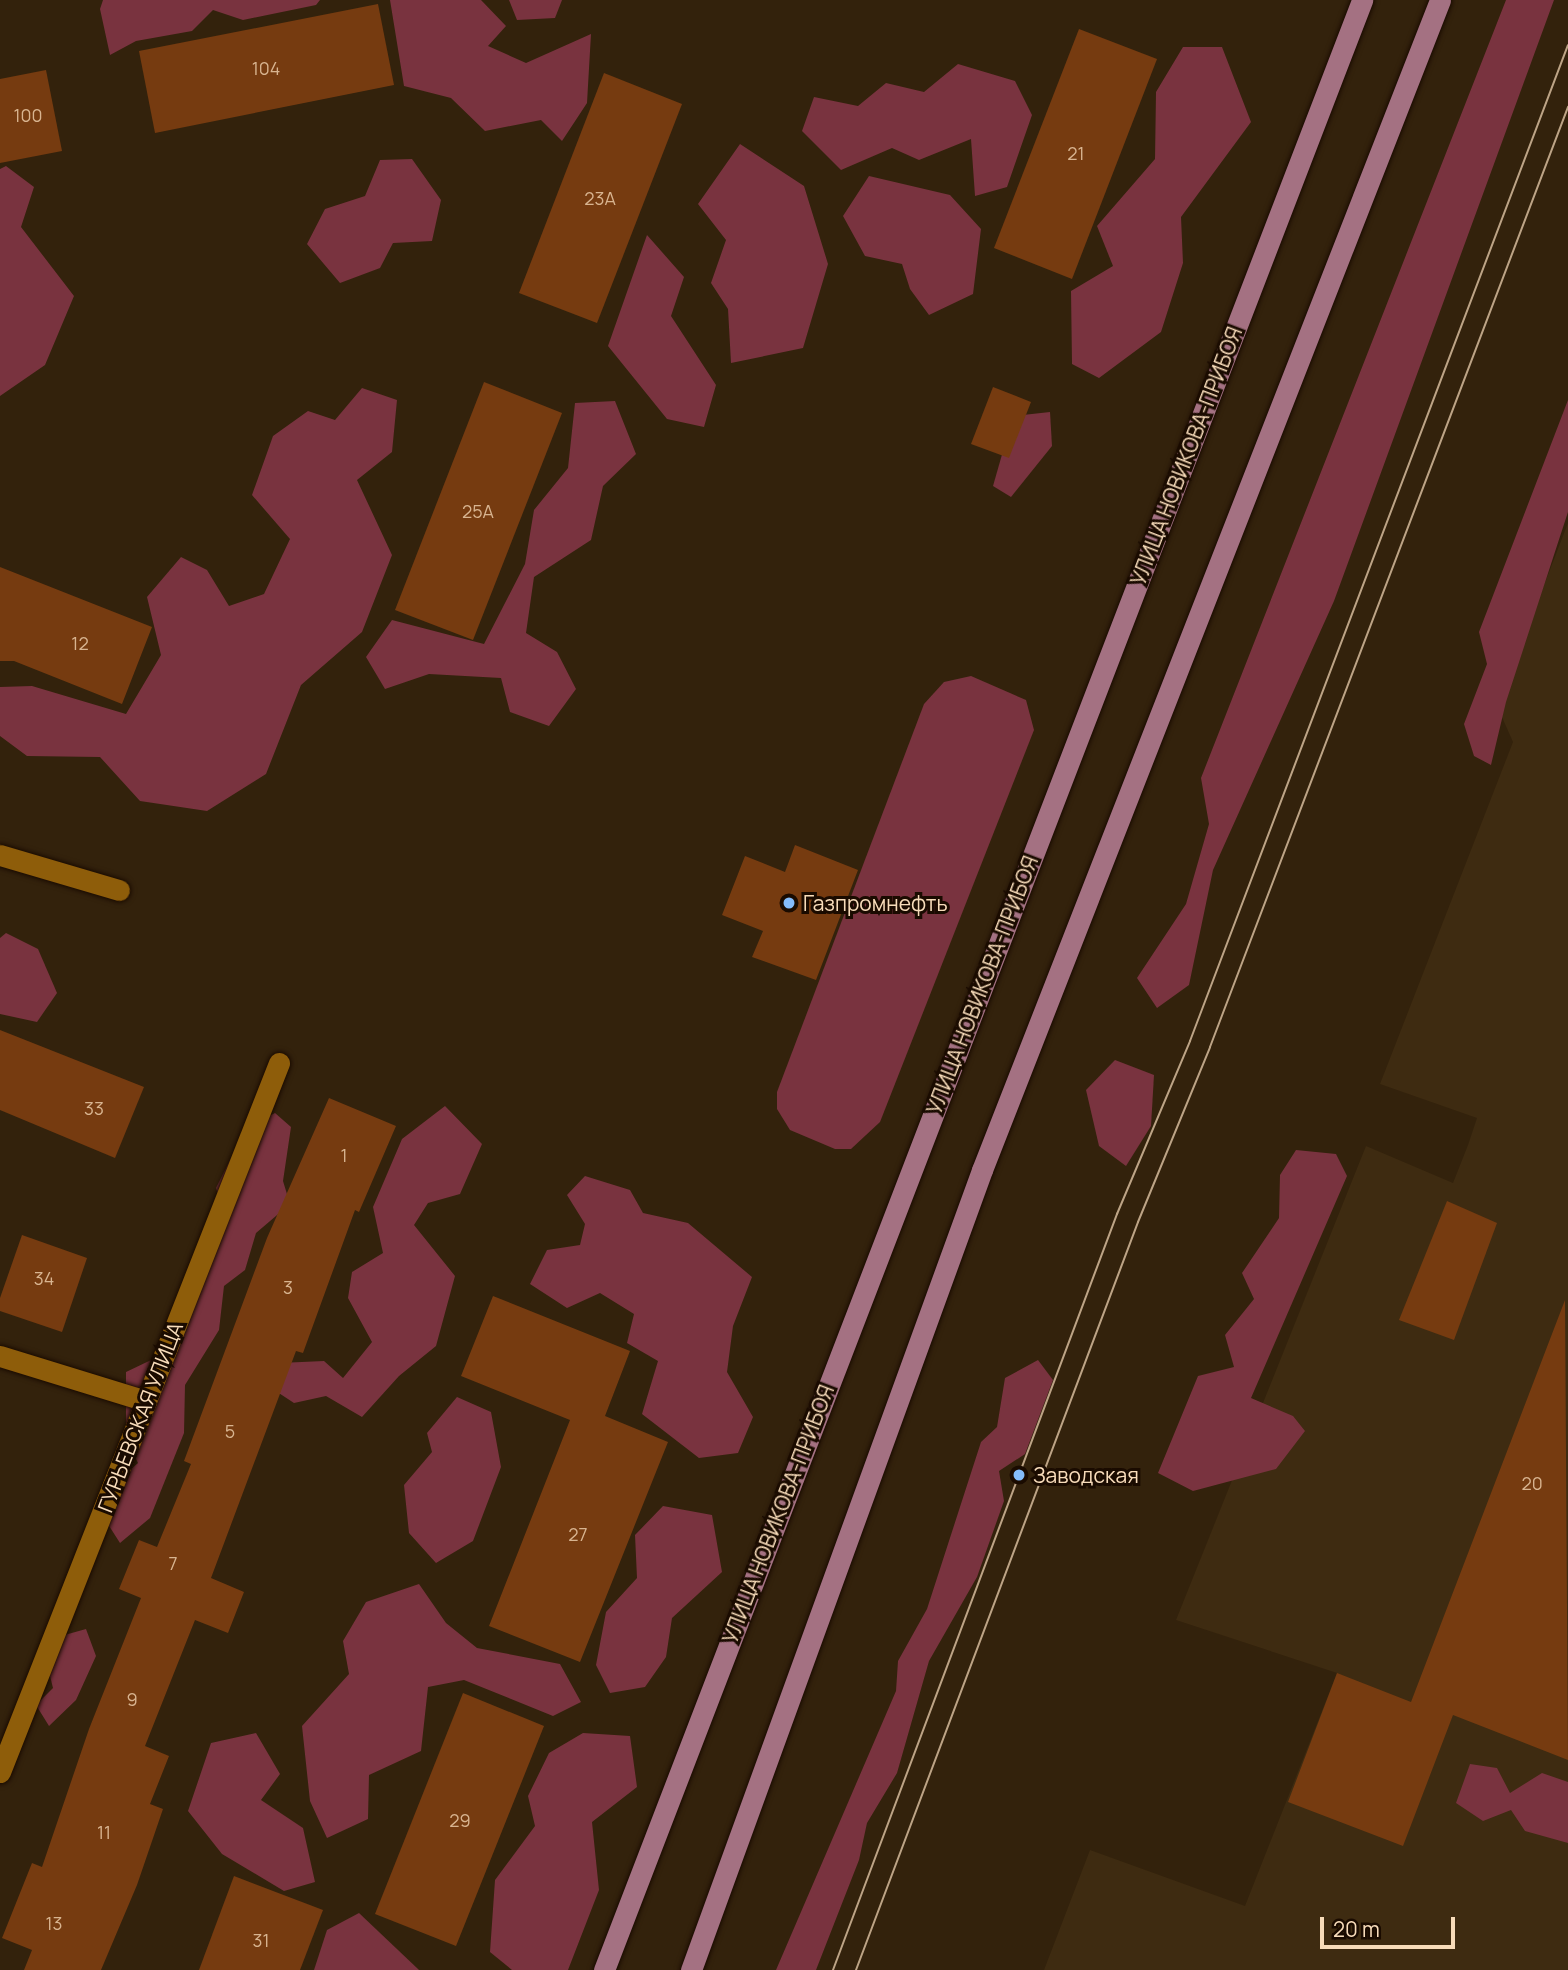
<!DOCTYPE html>
<meta charset="utf-8">
<style>
body{margin:0}
#map{position:relative;width:1568px;height:1970px;overflow:hidden;background:#33220c;font-family:Manrope,sans-serif}
div>[style]{position:absolute}
[style*='--x']{left:calc(var(--x)*1px);top:calc(var(--y)*1px);width:calc(var(--w)*1px);rotate:calc(var(--a)*1deg)}
.built>*{inset:0;background:#3e2b11}
.green>*{inset:0;background:#79333f}
.building>*{inset:0;background:#763b10}
.roads{filter:drop-shadow(0 0 2px #1a0b00) drop-shadow(0 0 2px #1a0b00)}
.street>*{height:21px;margin:-10.5px;padding:0 10.5px;transform-origin:10.5px;border-radius:10.5px;background:#8e5d0a}
.primary>*{height:21px;margin:-10.5px;padding:0 10.5px;transform-origin:10.5px;border-radius:10.5px;background:#a47182}
.tram>*{height:2px;margin:-1px;padding:0 1px;transform-origin:1px;border-radius:1px;background:#bda486}
.dots>*{width:19px;height:19px;translate:-50% -50%;box-sizing:border-box;border:4px solid #1a0b00;border-radius:50%}
span{translate:-50% -50%;white-space:nowrap;text-align:center;line-height:1.15;-webkit-text-stroke:6px #1a0b00;paint-order:stroke}
.number-label{font-size:18px;color:#d8b490}
.number-label span{-webkit-text-stroke-width:0}
.street-label{font-size:21px;color:#f8dcba}
.poi-label{font-size:21px;color:#f8dcba}
.left{translate:0 -50%;text-align:left}
.scale{position:absolute;left:1320px;top:1917px;width:135px;height:32px;box-sizing:border-box;border:4px solid #f8dcba;border-top:0;padding-left:9px;font-size:21px;line-height:24px;white-space:nowrap;color:#f8dcba;-webkit-text-stroke:5px #1a0b00;paint-order:stroke}
</style>
<div id="map">
<div class="built">
<div style="clip-path:polygon(1568px 523px,1568px 1970px,1044px 1970px,1090px 1850px,1245px 1906px,1337px 1673px,1176px 1620px,1366px 1146px,1453px 1183px,1468px 1145px,1477px 1118px,1380px 1084px,1513px 742px,1497px 706px)"></div>
</div>
<div class="green">
<div style="clip-path:polygon(103px 0,320px 0,316px 5px,243px 20px,213px 10px,192px 31px,136px 41px,110px 55px,100px 9px)"></div>
<div style="clip-path:polygon(390px 0,481px 0,506px 26px,488px 46px,526px 63px,591px 34px,587px 103px,562px 141px,541px 120px,485px 131px,451px 98px,404px 86px)"></div>
<div style="clip-path:polygon(509px 0,562px 0,555px 18px,517px 20px)"></div>
<div style="clip-path:polygon(1506px 0,1554px 0,1334px 601px,1213px 870px,1189px 985px,1157px 1008px,1137px 978px,1186px 904px,1209px 824px,1201px 778px)"></div>
<div style="clip-path:polygon(1183px 47px,1222px 47px,1251px 122px,1181px 217px,1183px 263px,1161px 332px,1099px 378px,1072px 364px,1071px 291px,1113px 266px,1097px 226px,1155px 159px,1156px 92px)"></div>
<div style="clip-path:polygon(958px 64px,1015px 81px,1032px 115px,1007px 187px,975px 196px,971px 139px,919px 160px,892px 148px,841px 170px,802px 131px,814px 97px,858px 106px,886px 83px,924px 92px)"></div>
<div style="clip-path:polygon(740px 144px,804px 186px,828px 264px,803px 348px,731px 363px,728px 309px,711px 283px,726px 240px,698px 204px)"></div>
<div style="clip-path:polygon(412px 159px,441px 200px,432px 241px,393px 243px,380px 268px,340px 283px,307px 244px,325px 209px,365px 196px,380px 160px)"></div>
<div style="clip-path:polygon(6px 166px,34px 187px,21px 227px,74px 296px,45px 365px,0 396px,0 169px)"></div>
<div style="clip-path:polygon(869px 176px,950px 195px,981px 229px,973px 294px,929px 315px,910px 289px,902px 264px,865px 256px,843px 216px)"></div>
<div style="clip-path:polygon(647px 235px,684px 277px,671px 316px,716px 385px,704px 427px,667px 419px,608px 346px)"></div>
<div style="clip-path:polygon(362px 388px,397px 400px,392px 452px,357px 480px,392px 555px,362px 632px,301px 685px,266px 774px,207px 811px,140px 801px,100px 757px,27px 756px,0 736px,0 687px,32px 686px,126px 714px,161px 655px,147px 597px,181px 557px,207px 570px,229px 606px,264px 594px,290px 539px,252px 495px,273px 436px,308px 411px,335px 420px)"></div>
<div style="clip-path:polygon(1568px 400px,1568px 512px,1506px 702px,1491px 765px,1474px 756px,1464px 724px,1487px 664px,1479px 632px)"></div>
<div style="clip-path:polygon(615px 401px,636px 454px,603px 486px,591px 540px,534px 577px,526px 633px,557px 652px,576px 689px,549px 726px,510px 712px,501px 678px,429px 674px,385px 689px,366px 657px,392px 620px,484px 644px,525px 564px,534px 510px,568px 468px,575px 403px)"></div>
<div style="clip-path:polygon(1050px 412px,1052px 446px,1011px 497px,993px 486px,1013px 416px)"></div>
<div style="clip-path:polygon(971px 676px,1026px 700px,1034px 730px,880px 1122px,851px 1149px,835px 1149px,790px 1130px,777px 1109px,777px 1092px,924px 704px,944px 682px)"></div>
<div style="clip-path:polygon(6px 933px,38px 949px,57px 993px,37px 1022px,0 1014px,0 938px)"></div>
<div style="clip-path:polygon(1115px 1060px,1154px 1075px,1151px 1126px,1126px 1166px,1099px 1146px,1086px 1090px)"></div>
<div style="clip-path:polygon(445px 1106px,482px 1144px,460px 1194px,428px 1203px,414px 1225px,455px 1276px,436px 1346px,399px 1376px,362px 1417px,326px 1396px,294px 1403px,259px 1380px,257px 1364px,324px 1361px,343px 1378px,372px 1342px,348px 1298px,352px 1272px,383px 1253px,373px 1207px,402px 1139px)"></div>
<div style="clip-path:polygon(275px 1113px,291px 1127px,283px 1181px,290px 1204px,256px 1233px,245px 1270px,224px 1286px,219px 1330px,185px 1385px,184px 1433px,150px 1518px,120px 1543px,104px 1518px,121px 1478px,138px 1463px,126px 1438px,126px 1372px,170px 1351px,226px 1220px,216px 1188px,246px 1128px)"></div>
<div style="clip-path:polygon(1296px 1150px,1336px 1154px,1347px 1176px,1251px 1398px,1293px 1416px,1305px 1431px,1276px 1469px,1193px 1491px,1158px 1473px,1198px 1376px,1234px 1367px,1225px 1335px,1254px 1299px,1242px 1273px,1279px 1218px,1280px 1175px)"></div>
<div style="clip-path:polygon(585px 1176px,630px 1190px,643px 1213px,688px 1223px,752px 1277px,733px 1326px,727px 1372px,753px 1417px,738px 1453px,699px 1458px,642px 1414px,658px 1361px,627px 1343px,634px 1314px,600px 1293px,567px 1308px,530px 1284px,547px 1250px,580px 1245px,585px 1224px,567px 1195px)"></div>
<div style="clip-path:polygon(1038px 1360px,1053px 1380px,1025px 1454px,999px 1471px,1004px 1501px,977px 1577px,929px 1661px,897px 1773px,867px 1823px,859px 1860px,816px 1970px,776px 1970px,896px 1691px,898px 1661px,927px 1609px,981px 1442px,997px 1427px,1005px 1378px)"></div>
<div style="clip-path:polygon(457px 1397px,491px 1412px,501px 1467px,473px 1541px,436px 1563px,409px 1533px,404px 1485px,432px 1452px,427px 1433px)"></div>
<div style="clip-path:polygon(663px 1506px,712px 1515px,722px 1572px,672px 1618px,666px 1657px,645px 1687px,610px 1693px,596px 1665px,606px 1612px,637px 1578px,635px 1535px)"></div>
<div style="clip-path:polygon(419px 1584px,446px 1623px,477px 1648px,560px 1664px,581px 1702px,553px 1716px,464px 1680px,428px 1687px,421px 1751px,369px 1775px,368px 1819px,327px 1838px,310px 1801px,302px 1726px,349px 1674px,343px 1641px,366px 1602px)"></div>
<div style="clip-path:polygon(86px 1629px,96px 1656px,76px 1700px,49px 1726px,36px 1705px,53px 1688px,48px 1668px,61px 1636px)"></div>
<div style="clip-path:polygon(256px 1733px,280px 1774px,261px 1800px,303px 1828px,315px 1882px,284px 1891px,222px 1854px,188px 1811px,211px 1743px)"></div>
<div style="clip-path:polygon(583px 1733px,630px 1736px,637px 1787px,592px 1822px,599px 1890px,568px 1970px,512px 1970px,490px 1952px,495px 1880px,535px 1826px,528px 1796px,549px 1753px)"></div>
<div style="clip-path:polygon(1470px 1764px,1497px 1768px,1510px 1793px,1542px 1773px,1568px 1782px,1568px 1843px,1525px 1831px,1511px 1810px,1483px 1821px,1456px 1803px)"></div>
<div style="clip-path:polygon(359px 1913px,418px 1969px,419px 1970px,314px 1970px,327px 1930px)"></div>
</div>
<div class="building">
<div style="clip-path:polygon(378px 4px,394px 85px,155px 133px,139px 51px)"></div>
<div style="clip-path:polygon(1079px 29px,1157px 59px,1072px 279px,994px 248px)"></div>
<div style="clip-path:polygon(46px 70px,62px 151px,0 163px,0 79px)"></div>
<div style="clip-path:polygon(604px 73px,682px 104px,597px 323px,519px 293px)"></div>
<div style="clip-path:polygon(484px 382px,562px 413px,473px 640px,395px 610px)"></div>
<div style="clip-path:polygon(993px 387px,1031px 402px,1009px 458px,971px 444px)"></div>
<div style="clip-path:polygon(0 567px,152px 627px,122px 704px,14px 661px,0 661px)"></div>
<div style="clip-path:polygon(795px 845px,858px 870px,816px 980px,752px 957px,763px 931px,722px 915px,745px 856px,785px 872px)"></div>
<div style="clip-path:polygon(0 1030px,144px 1087px,115px 1158px,0 1110px)"></div>
<div style="clip-path:polygon(329px 1098px,396px 1126px,359px 1212px,355px 1210px,303px 1353px,296px 1351px,211px 1578px,244px 1592px,228px 1633px,195px 1620px,145px 1746px,169px 1756px,150px 1804px,163px 1809px,137px 1885px,101px 1970px,24px 1970px,32px 1950px,2px 1938px,32px 1863px,42px 1867px,89px 1729px,141px 1598px,119px 1589px,139px 1540px,157px 1547px,191px 1464px,184px 1461px,267px 1238px)"></div>
<div style="clip-path:polygon(1447px 1201px,1497px 1223px,1454px 1340px,1399px 1320px)"></div>
<div style="clip-path:polygon(22px 1235px,87px 1258px,62px 1332px,0 1311px,0 1298px)"></div>
<div style="clip-path:polygon(493px 1296px,630px 1351px,605px 1416px,668px 1442px,580px 1662px,489px 1626px,570px 1420px,461px 1376px)"></div>
<div style="clip-path:polygon(1565px 1300px,1568px 1760px,1453px 1715px,1403px 1846px,1288px 1802px,1337px 1673px,1411px 1702px)"></div>
<div style="clip-path:polygon(463px 1693px,544px 1726px,456px 1946px,375px 1914px)"></div>
<div style="clip-path:polygon(234px 1876px,323px 1910px,300px 1970px,199px 1970px)"></div>
</div>
<div class="roads">
<div class="street">
<div style="--x:0;--y:855;--w:124;--a:16.4"></div>
<div style="--x:0;--y:1356;--w:153;--a:17.1"></div>
<div style="--x:0;--y:1772;--w:762;--a:-68.52"></div>
</div>
<div class="primary">
<div style="--x:604;--y:1970;--w:2111;--a:-68.95"></div>
<div style="--x:691;--y:1970;--w:851;--a:-70.01"></div>
<div style="--x:982;--y:1170;--w:1256;--a:-68.62"></div>
</div>
</div>
<div class="tram">
<div style="--x:833;--y:1970;--w:808;--a:-69.41"></div>
<div style="--x:1117;--y:1214;--w:188;--a:-67.1"></div>
<div style="--x:1190;--y:1041;--w:1065;--a:-69.22"></div>
<div style="--x:856;--y:1970;--w:799;--a:-69.34"></div>
<div style="--x:1138;--y:1222;--w:189;--a:-67.6"></div>
<div style="--x:1210;--y:1047;--w:1006;--a:-69.15"></div>
</div>
<div class="dots">
<div style="left:789px;top:903px;background:#84bcfb"></div>
<div style="left:1019px;top:1475px;background:#84bcfb"></div>
</div>
<div class="number-label">
<span style="left:266px;top:68px">104</span>
<span style="left:28px;top:115px">100</span>
<span style="left:1076px;top:153px">21</span>
<span style="left:600px;top:198px">23А</span>
<span style="left:478px;top:511px">25А</span>
<span style="left:80px;top:643px">12</span>
<span style="left:94px;top:1108px">33</span>
<span style="left:344px;top:1155px">1</span>
<span style="left:44px;top:1278px">34</span>
<span style="left:288px;top:1287px">3</span>
<span style="left:230px;top:1431px">5</span>
<span style="left:1532px;top:1483px">20</span>
<span style="left:578px;top:1534px">27</span>
<span style="left:173px;top:1563px">7</span>
<span style="left:132px;top:1699px">9</span>
<span style="left:460px;top:1820px">29</span>
<span style="left:104px;top:1832px">11</span>
<span style="left:54px;top:1923px">13</span>
<span style="left:261px;top:1940px">31</span>
</div>
<div class="street-label">
<span style="left:1186px;top:456px;rotate:-69deg">УЛИЦА НОВИКОВА-ПРИБОЯ</span>
<span style="left:982px;top:985px;rotate:-69deg">УЛИЦА НОВИКОВА-ПРИБОЯ</span>
<span style="left:140px;top:1417px;rotate:-69deg">ГУРЬЕВСКАЯ УЛИЦА</span>
<span style="left:778px;top:1514px;rotate:-69deg">УЛИЦА НОВИКОВА-ПРИБОЯ</span>
</div>
<div class="poi-label">
<span class="left" style="left:803px;top:903px">Газпромнефть</span>
<span class="left" style="left:1033px;top:1475px">Заводская</span>
</div>
<div class="scale">20 m</div>
</div>
